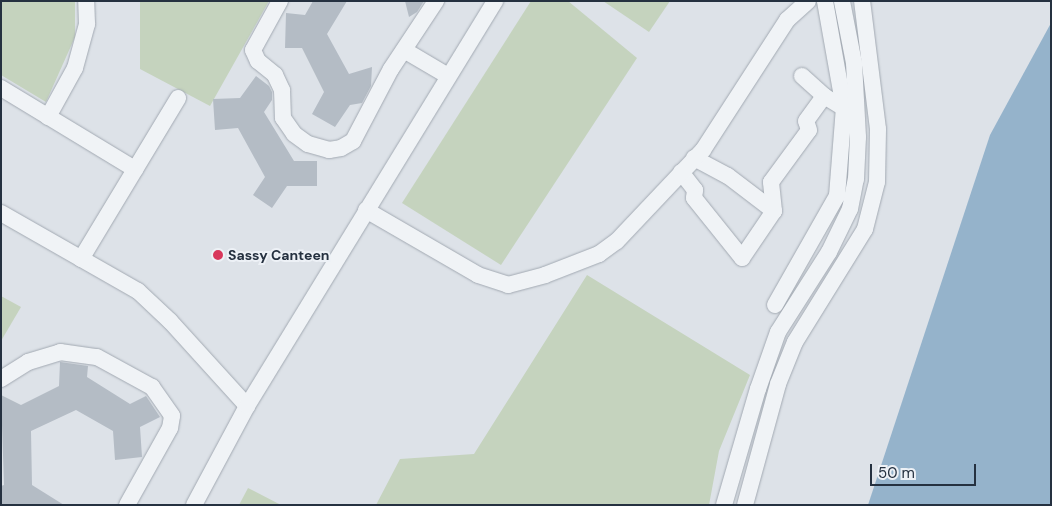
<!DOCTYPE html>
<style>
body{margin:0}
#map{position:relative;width:1052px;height:506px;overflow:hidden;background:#dde2e8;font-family:"DM Sans",sans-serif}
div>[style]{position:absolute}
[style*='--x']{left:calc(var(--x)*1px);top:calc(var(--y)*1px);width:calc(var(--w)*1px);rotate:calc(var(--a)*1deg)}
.green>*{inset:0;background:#c5d3be}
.water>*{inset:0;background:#95b3cb}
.building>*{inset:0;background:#b4bcc5}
.roads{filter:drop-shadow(0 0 1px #a2a9b2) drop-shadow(0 0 1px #a2a9b2)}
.minor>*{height:16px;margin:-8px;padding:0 8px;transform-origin:8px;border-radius:8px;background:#f0f3f6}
.dots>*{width:14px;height:14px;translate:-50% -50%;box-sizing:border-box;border:2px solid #edf1f6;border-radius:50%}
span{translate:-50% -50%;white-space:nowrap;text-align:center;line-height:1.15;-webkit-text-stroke:4px #edf1f6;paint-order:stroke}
.poi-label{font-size:14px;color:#253140;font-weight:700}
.left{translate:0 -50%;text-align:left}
.frame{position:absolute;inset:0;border:2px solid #253140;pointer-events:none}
.scale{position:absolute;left:870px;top:464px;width:106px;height:22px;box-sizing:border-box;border:2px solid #253140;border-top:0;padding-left:6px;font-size:15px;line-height:18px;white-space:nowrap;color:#253140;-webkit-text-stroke:4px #edf1f6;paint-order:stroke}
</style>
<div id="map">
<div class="green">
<div style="clip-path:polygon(1px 1px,75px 1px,75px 37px,46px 102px,1px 75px)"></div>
<div style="clip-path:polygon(140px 1px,269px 1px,210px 106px,140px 69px)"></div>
<div style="clip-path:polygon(531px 1px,568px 1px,637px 58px,501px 265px,402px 203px)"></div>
<div style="clip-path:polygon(603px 1px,670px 1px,649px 32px)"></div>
<div style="clip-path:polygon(587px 275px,750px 375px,719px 451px,709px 505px,376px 505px,400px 459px,474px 454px)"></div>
<div style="clip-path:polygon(1px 296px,21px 307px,1px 341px)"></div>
<div style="clip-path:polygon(248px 488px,281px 505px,239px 505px)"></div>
</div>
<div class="water">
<div style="clip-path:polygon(1051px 23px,1051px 505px,868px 505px,990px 135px)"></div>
</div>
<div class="building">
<div style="clip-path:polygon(313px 1px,347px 1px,327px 34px,349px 74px,372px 67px,371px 86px,362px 103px,350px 105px,335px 127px,312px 114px,324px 92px,302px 48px,285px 48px,286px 13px,305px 15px)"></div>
<div style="clip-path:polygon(405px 1px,424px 1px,417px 12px,409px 17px)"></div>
<div style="clip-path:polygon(256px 76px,269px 86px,272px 92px,272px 100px,264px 112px,294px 161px,317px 161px,317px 186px,287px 186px,272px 208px,253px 195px,265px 177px,238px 128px,215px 130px,213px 99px,240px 98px)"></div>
<div style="clip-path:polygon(60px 362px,88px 366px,87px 377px,130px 404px,146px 396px,160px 417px,140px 427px,142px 457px,115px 460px,113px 431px,76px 410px,31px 431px,32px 485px,64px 505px,1px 505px,1px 486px,4px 485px,1px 395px,21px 405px,59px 386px)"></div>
</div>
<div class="roads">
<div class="minor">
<div style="--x:280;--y:1;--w:56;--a:118.9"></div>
<div style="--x:253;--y:50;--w:12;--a:66"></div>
<div style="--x:258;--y:61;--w:22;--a:39"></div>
<div style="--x:275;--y:75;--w:17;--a:65"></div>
<div style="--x:282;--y:90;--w:28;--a:88"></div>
<div style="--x:283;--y:118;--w:19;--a:55"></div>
<div style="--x:294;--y:134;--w:17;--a:36"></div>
<div style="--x:308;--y:144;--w:22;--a:16"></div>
<div style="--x:329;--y:150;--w:12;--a:-9"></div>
<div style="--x:341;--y:148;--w:14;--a:-30"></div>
<div style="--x:353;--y:141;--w:81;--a:-62.2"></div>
<div style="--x:391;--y:69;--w:82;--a:-56.5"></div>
<div style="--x:404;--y:50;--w:51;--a:30.6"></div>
<div style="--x:802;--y:76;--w:30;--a:42"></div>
<div style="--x:1;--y:88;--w:157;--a:31.2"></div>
<div style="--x:48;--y:117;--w:56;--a:-61.1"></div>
<div style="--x:75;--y:68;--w:46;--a:-74.7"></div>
<div style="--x:87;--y:24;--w:23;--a:-92"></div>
<div style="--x:694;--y:158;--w:38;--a:28"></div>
<div style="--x:728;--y:176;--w:58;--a:37.3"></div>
<div style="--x:681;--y:172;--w:23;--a:52"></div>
<div style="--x:695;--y:190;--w:8;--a:97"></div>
<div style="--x:694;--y:198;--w:77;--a:51.3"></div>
<div style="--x:742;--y:258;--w:57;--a:-55.8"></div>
<div style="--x:774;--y:211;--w:29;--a:-96"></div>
<div style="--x:771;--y:182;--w:64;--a:-53.8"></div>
<div style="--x:809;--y:130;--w:9;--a:-108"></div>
<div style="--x:806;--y:121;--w:31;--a:-54"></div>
<div style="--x:824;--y:96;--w:23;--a:31"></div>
<div style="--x:366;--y:210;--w:129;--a:30.1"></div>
<div style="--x:478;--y:275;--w:32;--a:18"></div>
<div style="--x:508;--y:285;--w:38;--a:-15"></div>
<div style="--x:545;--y:275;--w:58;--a:-21.3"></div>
<div style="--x:599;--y:254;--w:22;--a:-36"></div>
<div style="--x:617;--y:241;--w:125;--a:-46.6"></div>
<div style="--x:703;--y:150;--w:155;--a:-57.1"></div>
<div style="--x:787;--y:20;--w:28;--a:-42"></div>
<div style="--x:1;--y:213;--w:158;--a:29.7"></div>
<div style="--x:138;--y:291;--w:44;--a:43.2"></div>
<div style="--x:170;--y:321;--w:115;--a:47.8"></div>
<div style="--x:81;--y:259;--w:188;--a:-58.9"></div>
<div style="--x:775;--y:305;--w:125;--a:-60.4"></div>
<div style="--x:837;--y:196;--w:88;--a:-85.5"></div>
<div style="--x:844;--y:108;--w:109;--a:-100.1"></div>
<div style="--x:1;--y:379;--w:32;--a:-32"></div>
<div style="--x:28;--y:362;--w:34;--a:-17"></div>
<div style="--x:60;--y:352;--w:37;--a:8"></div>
<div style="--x:97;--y:357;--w:63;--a:28.6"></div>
<div style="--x:152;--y:387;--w:35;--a:55"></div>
<div style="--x:172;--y:416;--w:12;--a:99"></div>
<div style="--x:170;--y:428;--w:88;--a:119.2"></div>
<div style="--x:194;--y:505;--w:112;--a:-61.8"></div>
<div style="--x:247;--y:406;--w:475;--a:-58.5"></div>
<div style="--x:724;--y:505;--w:121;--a:-73.7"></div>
<div style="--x:758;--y:389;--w:60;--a:-70.7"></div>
<div style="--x:778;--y:332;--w:95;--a:-57.5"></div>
<div style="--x:829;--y:252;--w:48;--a:-64"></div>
<div style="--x:850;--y:209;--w:31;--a:-79"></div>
<div style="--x:856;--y:179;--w:42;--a:-87.3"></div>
<div style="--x:858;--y:137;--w:74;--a:-93.1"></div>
<div style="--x:854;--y:63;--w:63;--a:-101"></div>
<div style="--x:745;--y:505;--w:125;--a:-74.7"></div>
<div style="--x:778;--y:384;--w:45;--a:-68"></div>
<div style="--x:795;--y:342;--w:133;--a:-58.2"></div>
<div style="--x:865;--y:229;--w:49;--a:-75.7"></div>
<div style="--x:877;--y:182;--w:53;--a:-88.9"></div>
<div style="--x:878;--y:129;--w:129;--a:-97.1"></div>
</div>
</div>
<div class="dots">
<div style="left:218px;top:255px;background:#d8375b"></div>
</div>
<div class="poi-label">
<span class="left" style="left:228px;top:255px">Sassy Canteen</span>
</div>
<div class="frame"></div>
<div class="scale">50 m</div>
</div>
